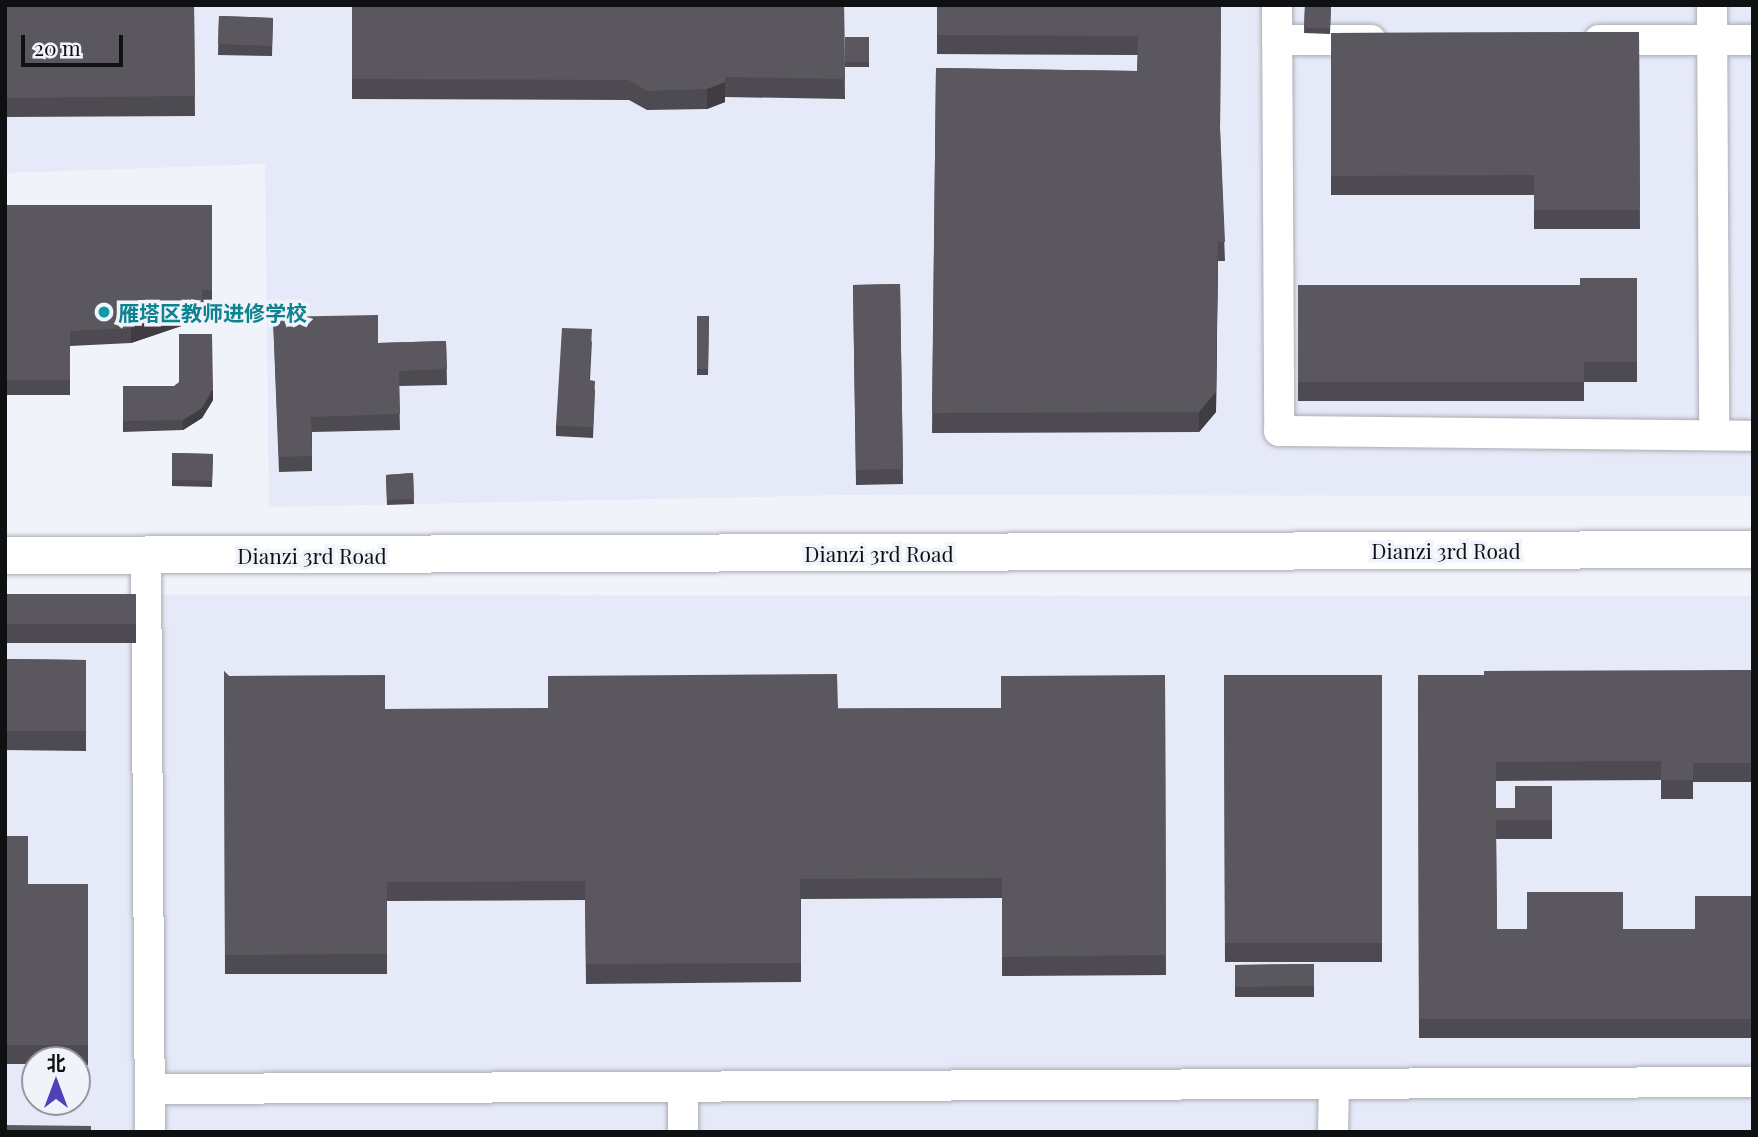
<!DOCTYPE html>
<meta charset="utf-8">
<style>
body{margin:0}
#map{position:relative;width:1758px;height:1137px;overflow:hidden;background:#f1f3fb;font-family:"Playfair Display","Noto Sans SC",serif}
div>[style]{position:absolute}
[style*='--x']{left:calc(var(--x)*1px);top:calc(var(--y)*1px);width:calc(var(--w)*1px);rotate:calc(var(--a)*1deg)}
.built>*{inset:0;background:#e5e9f8}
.roads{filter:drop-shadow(0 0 2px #abadb4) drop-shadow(0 0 2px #abadb4)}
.minor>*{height:30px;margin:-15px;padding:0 15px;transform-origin:15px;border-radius:15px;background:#fff}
.tertiary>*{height:37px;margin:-18.5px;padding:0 18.5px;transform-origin:18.5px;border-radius:18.5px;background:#fff}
.wall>*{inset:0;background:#4d4b51}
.shaded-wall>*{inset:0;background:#3f3d42}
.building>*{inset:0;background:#5a575e}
.dots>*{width:19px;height:19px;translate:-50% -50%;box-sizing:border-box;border:4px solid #f1f3fb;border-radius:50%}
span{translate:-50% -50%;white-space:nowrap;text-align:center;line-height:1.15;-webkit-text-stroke:7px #f1f3fb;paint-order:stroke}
.culture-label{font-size:21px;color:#0d838f;font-weight:700}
.left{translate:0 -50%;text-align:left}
.street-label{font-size:21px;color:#0f1012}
.frame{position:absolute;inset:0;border:7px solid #0f1012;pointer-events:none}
.north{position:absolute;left:21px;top:1046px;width:70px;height:70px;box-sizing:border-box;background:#f1f3fb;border:2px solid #97989e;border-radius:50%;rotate:0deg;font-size:19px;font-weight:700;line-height:28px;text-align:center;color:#0f1012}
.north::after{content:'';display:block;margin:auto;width:24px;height:32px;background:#5240b7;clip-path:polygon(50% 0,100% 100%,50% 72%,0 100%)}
.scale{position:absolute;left:21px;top:35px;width:102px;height:32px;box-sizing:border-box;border:4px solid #0f1012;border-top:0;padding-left:9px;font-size:21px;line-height:24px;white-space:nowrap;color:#0f1012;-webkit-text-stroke:5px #f1f3fb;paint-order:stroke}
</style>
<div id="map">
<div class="built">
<div style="clip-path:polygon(5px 5px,1753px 5px,1753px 496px,842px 495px,269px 507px,265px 164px,5px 173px)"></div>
<div style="clip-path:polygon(evenodd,5px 595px,1753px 596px,1753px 1132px,5px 1132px,5px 595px,35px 1060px,77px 1060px,77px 1102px,35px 1102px,35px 1060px)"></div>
</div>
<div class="roads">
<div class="minor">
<div style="--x:1277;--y:5;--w:426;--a:89.7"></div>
<div style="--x:1279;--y:431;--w:474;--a:0.6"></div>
<div style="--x:1712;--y:5;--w:430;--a:89.7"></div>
<div style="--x:1277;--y:40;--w:94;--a:0"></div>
<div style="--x:1599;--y:40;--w:154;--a:0"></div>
<div style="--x:146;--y:556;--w:576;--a:89.6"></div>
<div style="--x:150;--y:1089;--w:1603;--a:-0.25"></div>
<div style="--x:683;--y:1132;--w:45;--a:-90"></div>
<div style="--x:1333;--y:1132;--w:48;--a:-88.8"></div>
</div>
<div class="tertiary">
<div style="--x:5;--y:555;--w:1748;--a:-0.2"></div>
</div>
</div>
<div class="wall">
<div style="clip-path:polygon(5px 5px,194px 5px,195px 116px,5px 117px)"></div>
<div style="clip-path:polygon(352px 5px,844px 5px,845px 99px,725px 97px,725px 102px,707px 109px,647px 110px,629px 100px,352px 99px)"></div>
<div style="clip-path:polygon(937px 5px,1221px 5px,1220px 131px,1225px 261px,1218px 261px,1216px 412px,1199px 432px,932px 433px,936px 68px,1137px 71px,1138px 55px,937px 54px)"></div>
<div style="clip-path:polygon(1305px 5px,1331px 5px,1330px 34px,1304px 33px)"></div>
<div style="clip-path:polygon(219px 16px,273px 18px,272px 56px,218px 55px)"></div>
<div style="clip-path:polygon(1639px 32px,1640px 229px,1534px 229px,1534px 195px,1331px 195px,1331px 33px)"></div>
<div style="clip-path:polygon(845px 37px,869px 37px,869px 67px,845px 67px)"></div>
<div style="clip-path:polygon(5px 205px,212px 205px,212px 305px,202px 305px,202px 319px,131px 343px,70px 346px,70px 395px,5px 395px)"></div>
<div style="clip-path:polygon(1637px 278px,1637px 382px,1584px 382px,1584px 401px,1298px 401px,1298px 285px,1580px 285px)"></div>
<div style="clip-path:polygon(900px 284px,903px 484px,856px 485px,853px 285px)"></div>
<div style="clip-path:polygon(697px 316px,709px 316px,708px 375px,697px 375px)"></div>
<div style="clip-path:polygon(273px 317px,378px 343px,446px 341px,447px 385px,399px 386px,400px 430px,312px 432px,312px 471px,279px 472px)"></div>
<div style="clip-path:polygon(592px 340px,590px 380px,595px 391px,593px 438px,556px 436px,556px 426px)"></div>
<div style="clip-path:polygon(123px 386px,213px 400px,202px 418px,183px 430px,123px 432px)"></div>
<div style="clip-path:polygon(172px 453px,213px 454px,212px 487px,172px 486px)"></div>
<div style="clip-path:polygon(413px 473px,414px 504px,387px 505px,386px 475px)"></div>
<div style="clip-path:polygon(5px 594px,136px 594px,136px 643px,5px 643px)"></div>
<div style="clip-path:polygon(5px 659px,86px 660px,86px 751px,5px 750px)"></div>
<div style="clip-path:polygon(1753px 670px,1753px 782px,1693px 782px,1693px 799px,1661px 799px,1661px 780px,1496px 781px,1496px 808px,1515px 808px,1552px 786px,1552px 839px,1496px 839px,1497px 929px,1695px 929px,1753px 896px,1753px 1038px,1419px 1038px,1418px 675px,1484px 675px)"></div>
<div style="clip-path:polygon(224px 671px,229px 676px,385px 709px,1001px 708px,1165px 675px,1166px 975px,1002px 976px,1002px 898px,801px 899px,801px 982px,586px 984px,585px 900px,387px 901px,387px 974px,225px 974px)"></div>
<div style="clip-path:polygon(1224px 675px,1382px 675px,1382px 962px,1225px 962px)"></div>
<div style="clip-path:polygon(5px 836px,28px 884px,88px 884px,88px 1065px,77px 1065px,77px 1060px,35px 1060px,35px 1064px,5px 1064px)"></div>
<div style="clip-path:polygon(1314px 964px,1314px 997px,1235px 997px,1235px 965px)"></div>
</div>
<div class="shaded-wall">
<div style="clip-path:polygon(725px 82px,725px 102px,707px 109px,707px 89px)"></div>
<div style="clip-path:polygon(1218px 242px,1216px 412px,1199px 432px,1199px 412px)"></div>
<div style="clip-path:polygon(202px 303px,202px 319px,131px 343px,131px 328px)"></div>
<div style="clip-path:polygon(213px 389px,213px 400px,202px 418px,183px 430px,183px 420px)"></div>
</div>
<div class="building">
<div style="clip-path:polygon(5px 5px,194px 5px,195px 96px,5px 98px)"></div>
<div style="clip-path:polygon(352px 5px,844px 5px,845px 79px,725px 77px,725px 82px,707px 89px,647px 91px,629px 80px,352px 79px)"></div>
<div style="clip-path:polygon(937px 5px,1221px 5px,1220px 127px,1225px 242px,1218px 242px,1216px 392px,1199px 412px,932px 413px,936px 68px,1137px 71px,1138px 36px,937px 35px)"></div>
<div style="clip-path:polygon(1305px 5px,1331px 5px,1330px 28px,1304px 28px)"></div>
<div style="clip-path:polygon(219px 16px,273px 18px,272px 46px,218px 44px)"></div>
<div style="clip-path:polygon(1639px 32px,1640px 210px,1534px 210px,1534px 175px,1331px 176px,1331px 33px)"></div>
<div style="clip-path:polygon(845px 37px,869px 37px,869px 62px,845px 62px)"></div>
<div style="clip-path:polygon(5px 205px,212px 205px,212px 290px,202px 290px,202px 303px,131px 328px,70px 331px,70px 380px,5px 380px)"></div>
<div style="clip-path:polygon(1580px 278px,1637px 278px,1637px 362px,1584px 362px,1584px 382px,1298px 382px,1298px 285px,1580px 285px)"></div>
<div style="clip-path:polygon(900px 284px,903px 469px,856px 470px,853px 285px)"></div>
<div style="clip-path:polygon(378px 315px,378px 343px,446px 341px,447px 369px,399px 371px,400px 414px,311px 417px,312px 456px,279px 457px,273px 317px)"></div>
<div style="clip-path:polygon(697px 316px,709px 316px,708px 369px,697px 369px)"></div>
<div style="clip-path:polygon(562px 328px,592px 329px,589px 380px,595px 381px,593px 427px,556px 426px)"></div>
<div style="clip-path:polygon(179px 334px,212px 334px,213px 389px,202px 408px,183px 420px,123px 421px,123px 386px,174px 386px,179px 382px)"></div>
<div style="clip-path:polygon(172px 453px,213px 454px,212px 481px,172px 480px)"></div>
<div style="clip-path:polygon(413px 473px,414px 499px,387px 500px,386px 475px)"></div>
<div style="clip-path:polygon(5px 594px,136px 594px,136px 624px,5px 624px)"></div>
<div style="clip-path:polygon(5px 659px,86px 660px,86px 731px,5px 731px)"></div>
<div style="clip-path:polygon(1753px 670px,1753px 763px,1693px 763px,1693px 780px,1661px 780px,1661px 761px,1496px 762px,1496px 808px,1515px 808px,1515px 786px,1552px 786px,1552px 820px,1496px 820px,1497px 929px,1695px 929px,1695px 896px,1753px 896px,1753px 1019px,1419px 1019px,1418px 675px,1484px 675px,1484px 671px)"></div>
<div style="clip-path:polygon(224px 671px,229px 676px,385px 675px,385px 709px,548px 708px,548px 676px,837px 674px,838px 709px,1001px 708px,1001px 676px,1165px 675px,1166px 955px,1002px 957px,1002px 878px,800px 879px,801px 963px,586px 964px,585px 881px,387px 882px,387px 954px,225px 955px)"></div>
<div style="clip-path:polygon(1224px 675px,1382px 675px,1382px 943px,1225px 943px)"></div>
<div style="clip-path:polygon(5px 836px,28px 836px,28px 884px,88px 884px,88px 1045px,5px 1045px)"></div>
<div style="clip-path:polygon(1527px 892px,1623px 892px,1623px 929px,1527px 929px)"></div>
<div style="clip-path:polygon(1314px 964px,1314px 986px,1235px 987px,1235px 965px)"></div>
<div style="clip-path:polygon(5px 1125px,91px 1126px,91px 1132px,5px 1132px)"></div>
</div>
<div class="dots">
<div style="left:104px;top:312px;background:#0f9aa8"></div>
</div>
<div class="culture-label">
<span class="left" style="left:118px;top:312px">雁塔区教师进修学校</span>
</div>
<div class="street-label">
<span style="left:1446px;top:550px">Dianzi 3rd Road</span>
<span style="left:879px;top:553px">Dianzi 3rd Road</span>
<span style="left:312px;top:555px">Dianzi 3rd Road</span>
</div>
<div class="frame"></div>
<div class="north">北</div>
<div class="scale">20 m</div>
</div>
